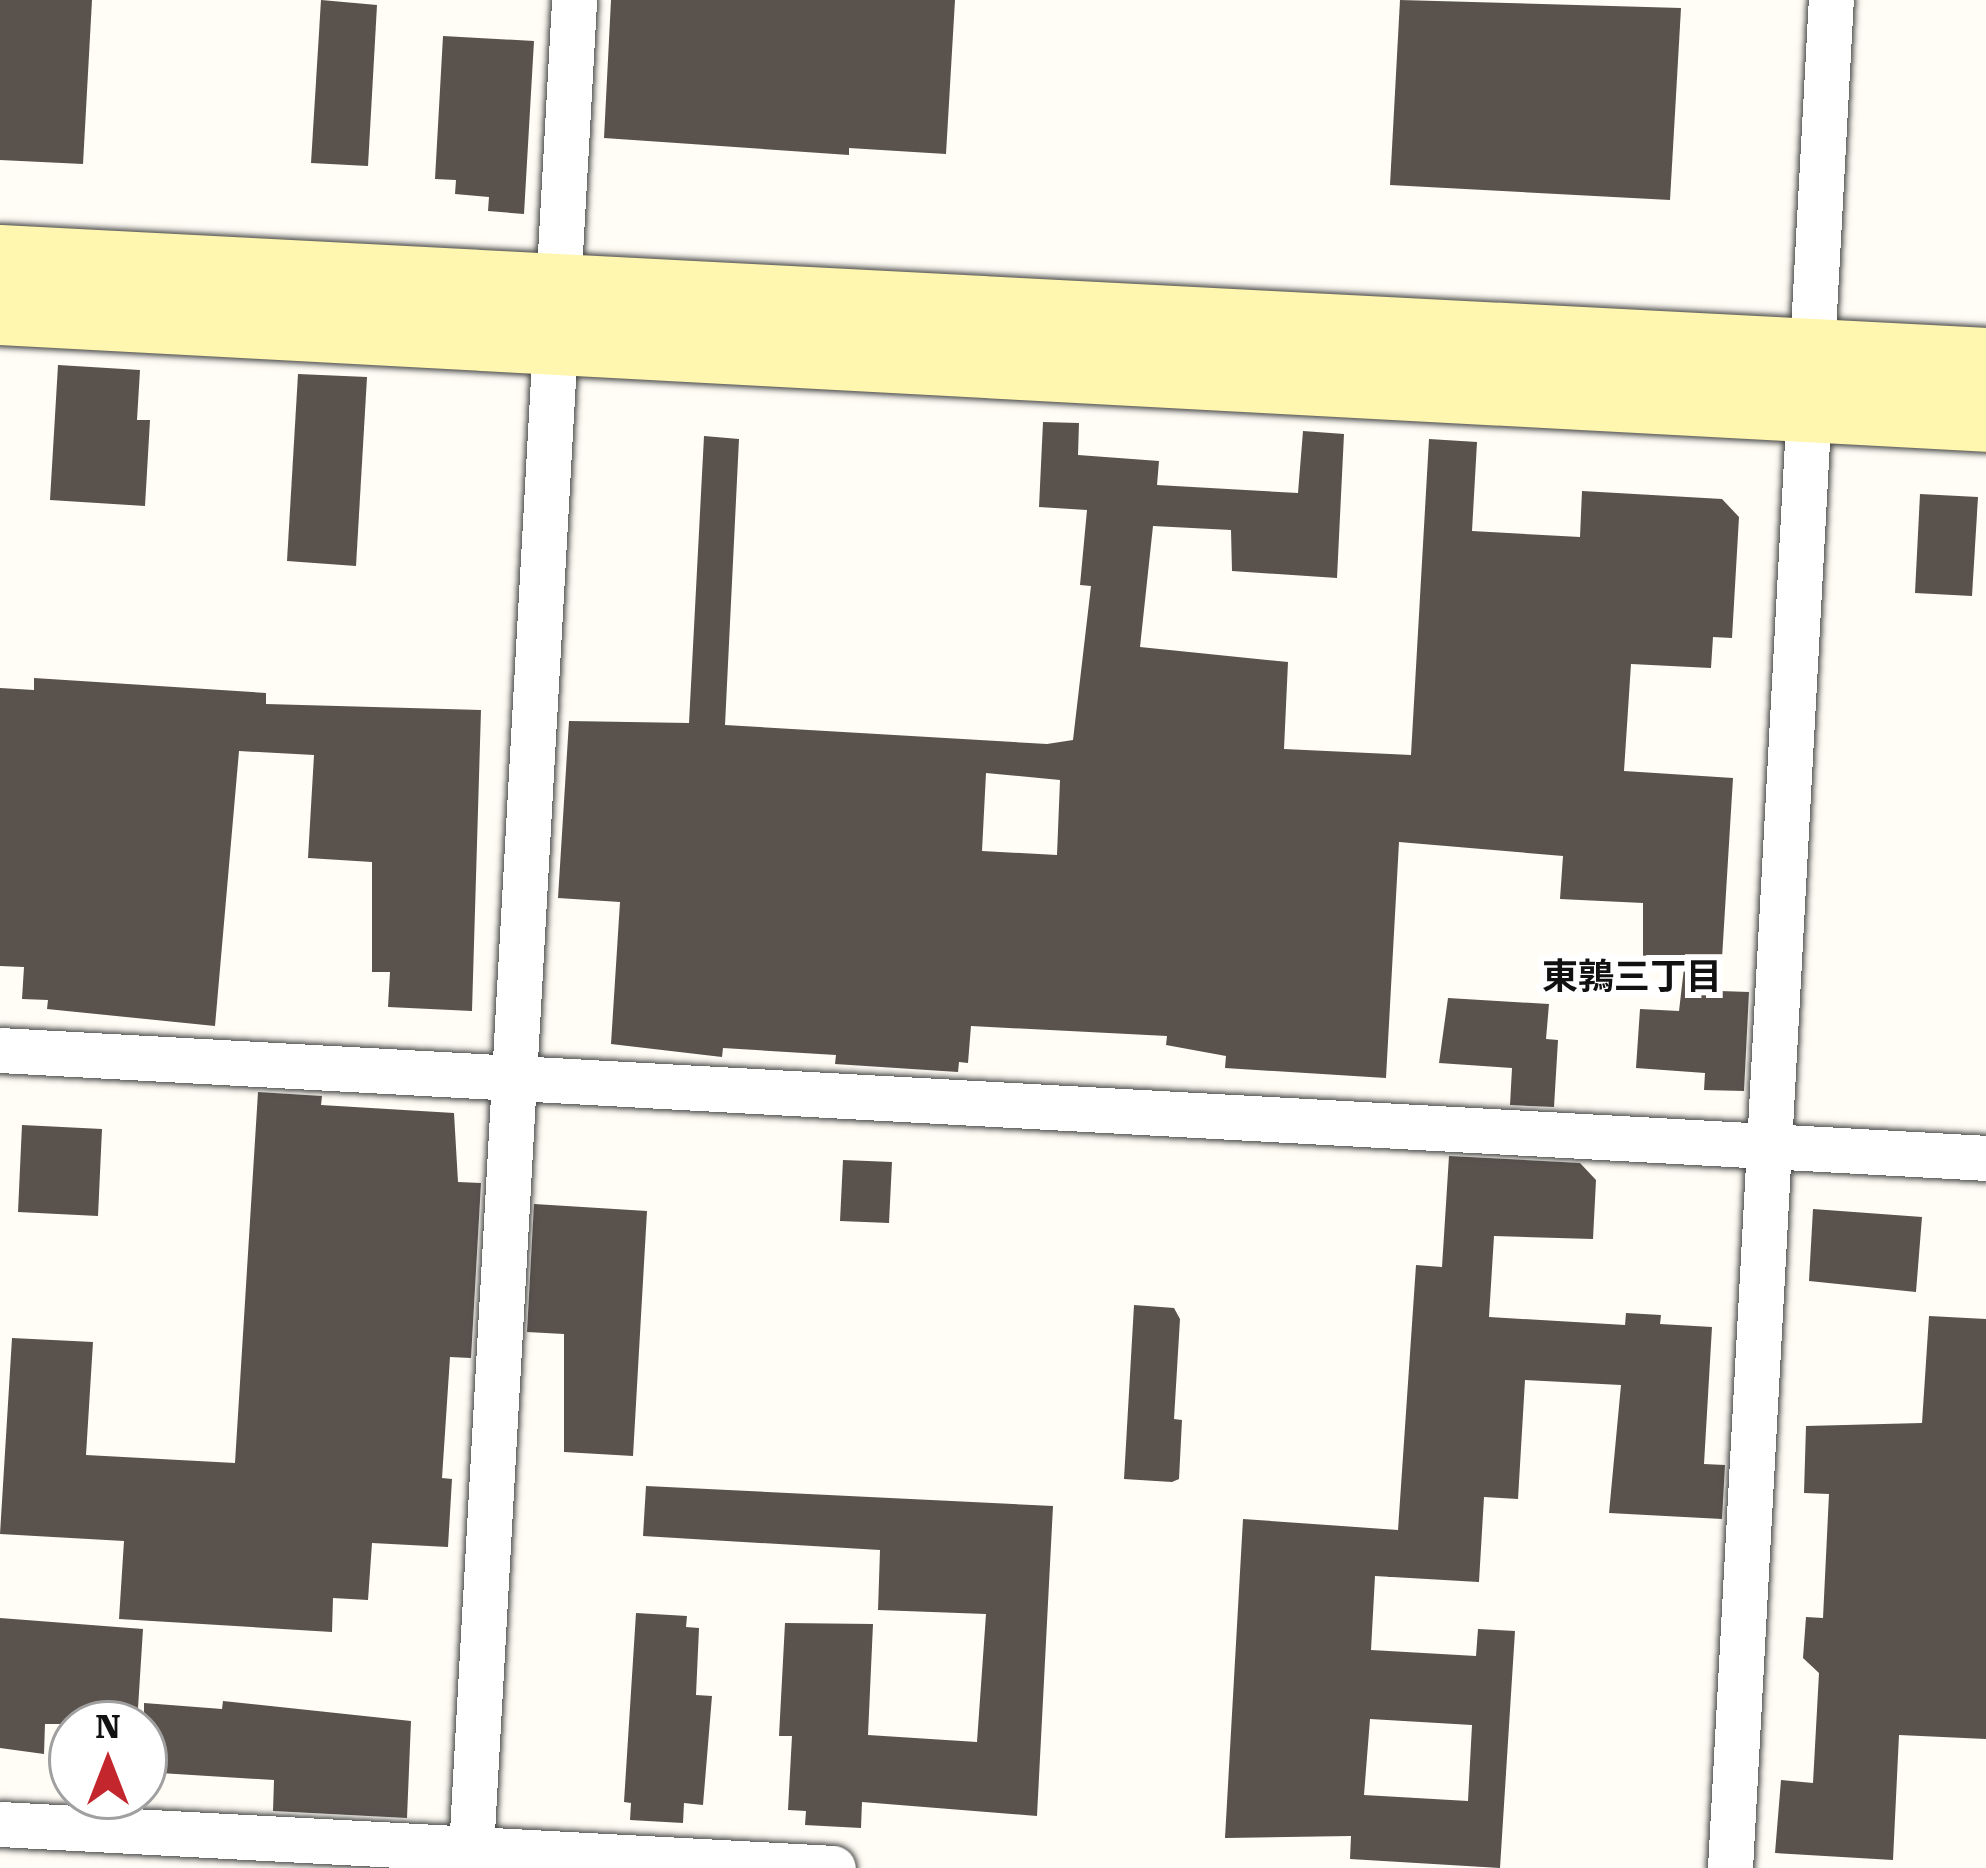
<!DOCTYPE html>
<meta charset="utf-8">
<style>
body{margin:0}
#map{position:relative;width:1986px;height:1868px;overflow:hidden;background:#fffdf5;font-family:"Roboto Serif","Noto Sans JP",serif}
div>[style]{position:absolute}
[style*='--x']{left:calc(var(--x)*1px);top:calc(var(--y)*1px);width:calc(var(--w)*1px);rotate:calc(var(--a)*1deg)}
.building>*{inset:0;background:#5a524d}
.roads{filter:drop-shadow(0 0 3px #444) drop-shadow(0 0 3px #444)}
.street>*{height:45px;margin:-22.5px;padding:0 22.5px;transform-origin:22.5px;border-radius:22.5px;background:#fff}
.secondary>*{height:63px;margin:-31.5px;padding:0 31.5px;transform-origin:31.5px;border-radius:31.5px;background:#fff6b0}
span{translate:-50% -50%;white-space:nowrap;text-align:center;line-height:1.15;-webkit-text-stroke:12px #fff;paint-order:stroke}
.neighbourhood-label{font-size:36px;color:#111;font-weight:700}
.north{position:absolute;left:48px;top:1700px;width:120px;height:120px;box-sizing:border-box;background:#fff;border:3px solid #a0a0a0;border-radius:50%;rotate:0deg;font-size:33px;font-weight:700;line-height:48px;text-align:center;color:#111}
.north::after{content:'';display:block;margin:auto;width:42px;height:54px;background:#c4262e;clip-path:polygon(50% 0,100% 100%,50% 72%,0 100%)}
</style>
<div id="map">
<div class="building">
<div style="clip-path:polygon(0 0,92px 0,83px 164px,0 160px)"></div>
<div style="clip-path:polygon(321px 0,377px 5px,368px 166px,311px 163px)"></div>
<div style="clip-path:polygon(611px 0,955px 0,946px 154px,849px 148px,849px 155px,604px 138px)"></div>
<div style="clip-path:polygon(1400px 0,1681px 8px,1670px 200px,1390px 185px)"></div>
<div style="clip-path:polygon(443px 36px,534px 41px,524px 214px,488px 211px,489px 197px,455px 194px,456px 180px,435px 179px)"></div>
<div style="clip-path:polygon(58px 365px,140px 370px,137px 420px,150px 420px,145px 506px,50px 500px)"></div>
<div style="clip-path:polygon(298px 374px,367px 377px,356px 566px,287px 561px)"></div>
<div style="clip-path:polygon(evenodd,1043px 422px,1079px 423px,1078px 455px,1159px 461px,1157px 485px,1298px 493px,1303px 431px,1344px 434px,1337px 578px,1232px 571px,1231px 530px,1153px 526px,1140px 647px,1288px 662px,1284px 749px,1411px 755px,1429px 439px,1477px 442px,1472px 531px,1580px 537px,1582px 491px,1722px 499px,1739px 517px,1732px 638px,1713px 637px,1711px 668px,1631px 664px,1624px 771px,1733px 778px,1720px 991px,1749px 992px,1744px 1091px,1704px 1090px,1705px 1073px,1636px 1068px,1640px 1009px,1679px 1011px,1684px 968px,1643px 962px,1643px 903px,1560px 899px,1563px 856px,1399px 842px,1386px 1078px,1225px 1068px,1226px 1056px,1166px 1045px,1167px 1036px,971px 1026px,968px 1063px,959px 1062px,958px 1072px,835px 1064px,836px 1055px,723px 1048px,722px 1057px,611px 1044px,620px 902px,558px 898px,569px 721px,689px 723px,704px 436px,739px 439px,725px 725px,1047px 744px,1073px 740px,1091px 586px,1080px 585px,1087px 510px,1039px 507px,1043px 422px,986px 773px,1060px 780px,1057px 855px,982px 851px,986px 773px)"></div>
<div style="clip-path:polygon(1920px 494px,1978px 497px,1972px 596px,1915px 593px)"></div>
<div style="clip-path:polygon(34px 678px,266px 693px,266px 704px,481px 710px,472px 1011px,388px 1007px,390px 972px,372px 972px,372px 862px,308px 858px,314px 755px,239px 751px,215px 1026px,47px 1009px,48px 1000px,22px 999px,24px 967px,0 966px,0 688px,34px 690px)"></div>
<div style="clip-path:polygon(1448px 998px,1549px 1004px,1546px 1039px,1558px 1040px,1554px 1107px,1510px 1105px,1512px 1068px,1439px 1063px)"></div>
<div style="clip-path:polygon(258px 1092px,322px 1096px,321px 1105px,454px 1113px,458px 1182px,481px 1183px,471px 1358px,450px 1357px,442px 1478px,452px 1479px,448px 1547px,372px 1543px,368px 1600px,333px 1598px,332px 1632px,119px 1619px,124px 1541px,0 1534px,12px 1338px,93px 1342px,86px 1455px,235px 1463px)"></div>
<div style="clip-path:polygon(22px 1125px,102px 1129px,98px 1216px,18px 1212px)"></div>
<div style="clip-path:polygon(evenodd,1449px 1156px,1580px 1163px,1596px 1180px,1593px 1239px,1494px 1236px,1489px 1317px,1625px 1325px,1626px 1313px,1661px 1315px,1660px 1324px,1712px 1327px,1704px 1464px,1725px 1465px,1722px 1519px,1609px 1513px,1621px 1385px,1525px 1380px,1518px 1499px,1484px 1497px,1479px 1582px,1375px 1576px,1371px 1650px,1476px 1656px,1478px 1629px,1515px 1631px,1500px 1868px,1350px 1859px,1351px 1836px,1225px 1838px,1243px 1519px,1398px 1530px,1416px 1265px,1442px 1267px,1449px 1156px,1370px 1719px,1472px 1725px,1468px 1801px,1364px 1795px,1370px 1719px)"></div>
<div style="clip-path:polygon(843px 1160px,892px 1162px,889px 1223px,840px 1221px)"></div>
<div style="clip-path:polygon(534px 1204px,647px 1211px,633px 1456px,564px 1452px,564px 1334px,527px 1332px)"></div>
<div style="clip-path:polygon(1813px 1209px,1922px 1217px,1916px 1292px,1809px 1281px)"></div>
<div style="clip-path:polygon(1134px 1305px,1174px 1308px,1180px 1319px,1174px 1419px,1182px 1420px,1179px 1479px,1172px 1482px,1124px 1479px)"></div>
<div style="clip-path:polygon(1929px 1316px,1986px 1319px,1986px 1739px,1899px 1735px,1893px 1860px,1775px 1853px,1781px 1780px,1813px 1783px,1819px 1673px,1803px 1658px,1806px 1617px,1823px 1618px,1829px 1494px,1804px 1493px,1806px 1426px,1922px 1423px)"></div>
<div style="clip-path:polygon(646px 1486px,1053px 1506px,1037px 1816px,862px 1802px,861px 1828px,805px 1825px,806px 1811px,788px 1810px,792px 1736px,779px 1736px,785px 1623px,873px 1624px,868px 1735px,977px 1742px,986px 1614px,878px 1610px,880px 1550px,643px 1536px)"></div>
<div style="clip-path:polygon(636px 1613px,687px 1616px,686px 1627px,699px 1628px,696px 1695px,712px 1696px,703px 1805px,684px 1803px,683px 1823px,630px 1820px,631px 1803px,624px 1802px)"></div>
<div style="clip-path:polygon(0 1618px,143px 1629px,137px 1724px,45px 1724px,44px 1754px,0 1748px)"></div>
<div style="clip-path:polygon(223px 1701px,411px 1721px,407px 1818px,273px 1811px,274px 1780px,144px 1772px,144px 1703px,222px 1709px)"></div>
</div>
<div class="roads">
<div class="street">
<div style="--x:0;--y:1050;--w:1989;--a:3.11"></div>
<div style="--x:0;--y:1824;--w:834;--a:3.02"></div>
<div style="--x:470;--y:1868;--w:1871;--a:-86.81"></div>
<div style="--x:1730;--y:1868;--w:1871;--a:-86.91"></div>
</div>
<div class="secondary">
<div style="--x:0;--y:256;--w:1989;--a:2.97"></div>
<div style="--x:0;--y:313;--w:1989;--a:3.08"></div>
</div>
</div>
<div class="neighbourhood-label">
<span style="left:1632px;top:978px">東鶉三丁目</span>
</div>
<div class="north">N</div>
</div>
